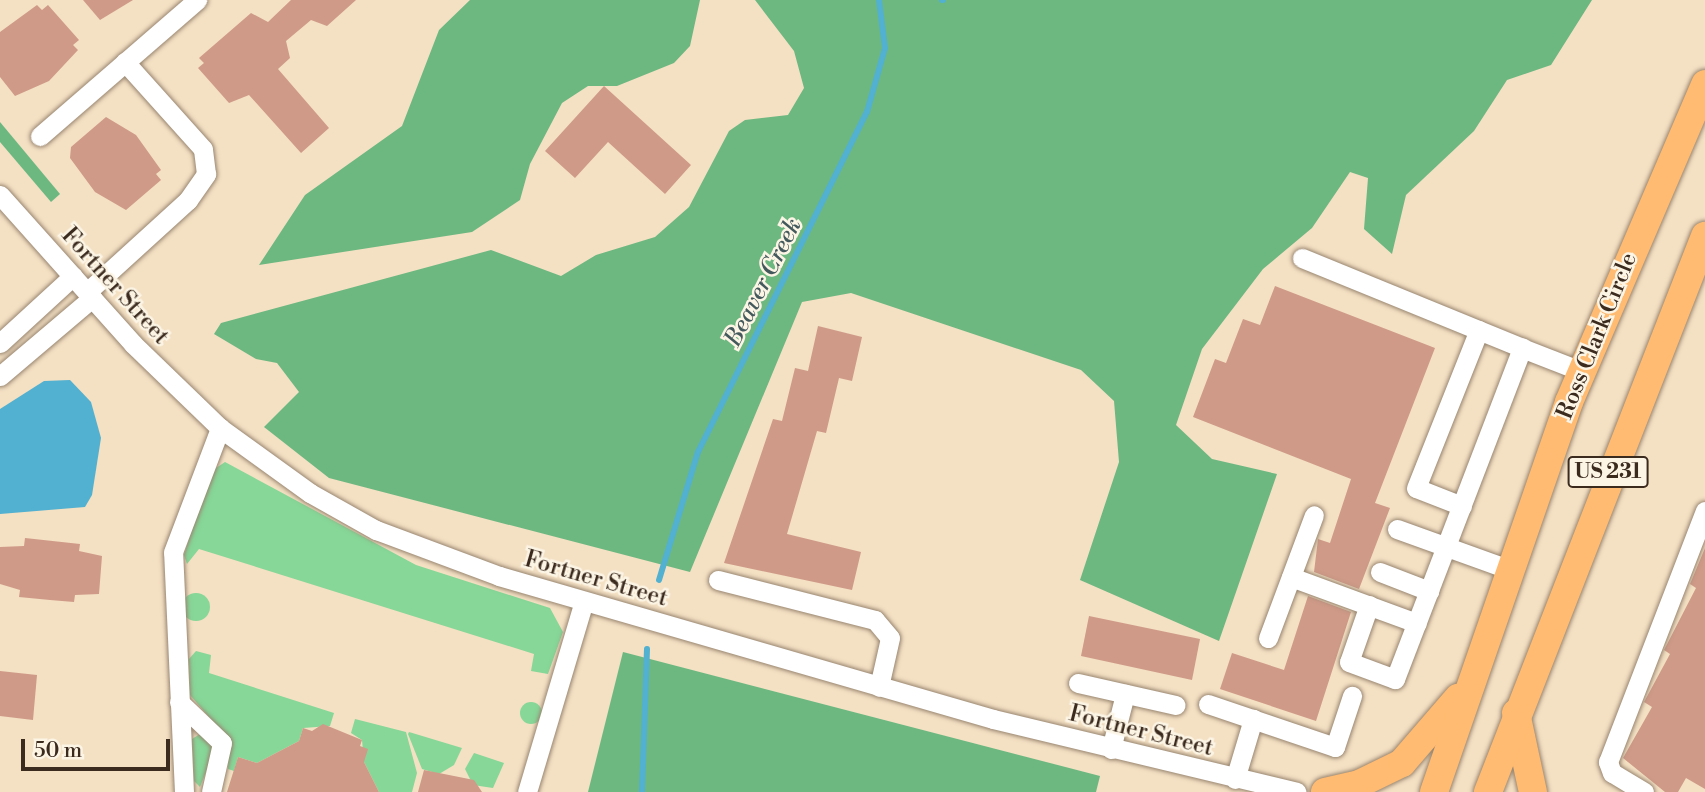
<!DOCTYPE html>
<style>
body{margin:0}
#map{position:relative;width:1705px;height:792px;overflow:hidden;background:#f4e0c3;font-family:"Libre Bodoni",serif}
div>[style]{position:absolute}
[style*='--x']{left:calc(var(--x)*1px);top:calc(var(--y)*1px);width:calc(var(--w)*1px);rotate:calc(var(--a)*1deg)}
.green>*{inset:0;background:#86d798}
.round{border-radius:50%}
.forest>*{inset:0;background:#6cb880}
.water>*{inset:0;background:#52b0d0}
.stream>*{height:6px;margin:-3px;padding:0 3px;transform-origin:3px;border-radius:3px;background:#52b0d0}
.building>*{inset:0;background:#cf9a88}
.roads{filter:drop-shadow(0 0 2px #988570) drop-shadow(0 0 2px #988570)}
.minor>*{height:19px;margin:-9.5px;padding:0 9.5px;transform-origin:9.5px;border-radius:9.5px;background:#fff}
.highway>*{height:28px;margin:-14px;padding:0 14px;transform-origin:14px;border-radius:14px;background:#ffbb71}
span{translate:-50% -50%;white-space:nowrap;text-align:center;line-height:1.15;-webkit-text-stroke:5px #fcf5e5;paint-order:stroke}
.shield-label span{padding:2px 5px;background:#fcf5e5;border:2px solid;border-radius:5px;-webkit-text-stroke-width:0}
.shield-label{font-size:21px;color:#3b2a1e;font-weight:700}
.street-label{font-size:23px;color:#3b2a1e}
.water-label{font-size:24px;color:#43595c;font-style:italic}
.scale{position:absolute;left:21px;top:739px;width:149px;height:32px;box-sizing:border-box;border:4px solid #3b2a1e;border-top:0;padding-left:9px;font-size:21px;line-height:24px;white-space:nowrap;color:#3b2a1e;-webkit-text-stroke:5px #fcf5e5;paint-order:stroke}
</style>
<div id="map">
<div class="green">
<div style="clip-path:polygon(225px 462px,416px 565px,550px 608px,563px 632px,548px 674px,531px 671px,534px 654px,199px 549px,187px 564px,184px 555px,210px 472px)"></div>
<div class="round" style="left:182px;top:593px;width:28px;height:28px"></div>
<div style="clip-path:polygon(196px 651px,211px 655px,209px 673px,334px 713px,330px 726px,303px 728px,299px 741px,257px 763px,238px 757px,234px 771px,228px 769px,229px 740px,190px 695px,189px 659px)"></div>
<div class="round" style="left:520px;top:702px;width:22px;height:22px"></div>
<div style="clip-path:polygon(355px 719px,406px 732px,417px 773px,412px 792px,379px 792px,364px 762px,362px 740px,351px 733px)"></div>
<div style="clip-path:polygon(200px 734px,215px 749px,200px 787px,194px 781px,192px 739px)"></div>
<div style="clip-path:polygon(408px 734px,409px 732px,462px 748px,454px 765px,439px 774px,422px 769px)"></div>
<div style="clip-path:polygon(474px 753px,504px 763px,493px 788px,473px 785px,465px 769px)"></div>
</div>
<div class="forest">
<div style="clip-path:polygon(470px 0,700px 0,690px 46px,674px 63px,617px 86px,588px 86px,562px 103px,530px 164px,520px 200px,472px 232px,259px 265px,305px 195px,402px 126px,439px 30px)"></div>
<div style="clip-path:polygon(755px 0,1592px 0,1551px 65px,1507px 80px,1474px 131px,1406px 195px,1392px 254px,1364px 229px,1368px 178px,1350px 172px,1312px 228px,1263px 269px,1202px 349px,1176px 425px,1212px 459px,1277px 474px,1219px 641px,1080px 580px,1119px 462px,1114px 401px,1081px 370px,851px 293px,802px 302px,690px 572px,329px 478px,264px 427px,299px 392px,277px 363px,256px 359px,214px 334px,221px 323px,491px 250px,561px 276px,596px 255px,655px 237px,689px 207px,729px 131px,745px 120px,788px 115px,804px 88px,794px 51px)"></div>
<div style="clip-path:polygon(0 122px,60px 194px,51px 202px,0 142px)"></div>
<div style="clip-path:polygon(623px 652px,1100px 776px,1096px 792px,588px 792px)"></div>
</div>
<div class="water">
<div style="clip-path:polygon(70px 380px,91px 402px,101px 438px,92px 495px,85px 507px,0 514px,0 409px,44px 381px)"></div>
</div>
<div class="stream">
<div style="--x:942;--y:0;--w:1;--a:0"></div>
<div style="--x:659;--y:580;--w:134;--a:-73.1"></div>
<div style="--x:698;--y:452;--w:380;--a:-63.6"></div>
<div style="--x:867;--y:112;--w:66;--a:-74.3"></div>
<div style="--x:885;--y:48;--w:48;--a:-97.1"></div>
<div style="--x:642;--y:792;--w:143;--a:-88"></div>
</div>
<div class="building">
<div style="clip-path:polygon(83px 0,133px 0,100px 20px)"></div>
<div style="clip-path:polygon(291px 0,356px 0,327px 26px,311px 20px,286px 41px,290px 58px,278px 69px,329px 128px,301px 153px,249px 95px,229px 103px,198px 68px,204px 63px,199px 58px,251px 13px,268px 22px)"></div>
<div style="clip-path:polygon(37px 5px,42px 10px,48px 5px,79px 40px,73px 45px,78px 50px,49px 81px,15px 96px,0 77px,0 32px)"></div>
<div style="clip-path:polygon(604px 86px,691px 165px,665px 194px,608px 142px,575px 178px,545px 151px)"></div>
<div style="clip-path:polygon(106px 117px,136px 135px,161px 170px,156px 174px,161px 180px,126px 210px,95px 192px,70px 158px,71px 147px)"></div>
<div style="clip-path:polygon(1275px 286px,1435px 348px,1375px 503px,1390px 508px,1359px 589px,1314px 572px,1318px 539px,1330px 543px,1351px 479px,1193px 417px,1215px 359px,1226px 363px,1243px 319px,1260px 325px)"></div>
<div style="clip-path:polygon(818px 326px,862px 337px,852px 381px,839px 378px,826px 433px,817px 431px,787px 534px,861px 552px,852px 590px,724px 563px,773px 419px,782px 421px,795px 368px,808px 371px)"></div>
<div style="clip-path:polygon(25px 538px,80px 544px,79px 551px,102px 556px,99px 594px,75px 595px,74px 602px,50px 600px,19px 597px,20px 590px,0 584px,0 547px,24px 546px)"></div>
<div style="clip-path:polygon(1705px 548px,1705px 789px,1686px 778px,1678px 792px,1665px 792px,1623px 758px,1652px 707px,1644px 702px,1670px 654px,1664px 650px,1696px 588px,1690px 584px)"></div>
<div style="clip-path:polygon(1308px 596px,1351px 612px,1316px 721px,1220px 689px,1232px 653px,1284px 670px)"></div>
<div style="clip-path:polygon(1089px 616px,1200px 639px,1192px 680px,1081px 656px)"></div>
<div style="clip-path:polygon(0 671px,37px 675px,33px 720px,0 716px)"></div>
<div style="clip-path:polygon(323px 724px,362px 740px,360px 746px,368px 749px,364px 762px,379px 792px,227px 792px,238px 757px,257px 763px,299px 741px,303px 728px,312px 731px)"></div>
<div style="clip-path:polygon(424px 770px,474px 780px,482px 792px,418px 792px)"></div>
</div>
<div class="roads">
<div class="minor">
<div style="--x:40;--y:136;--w:208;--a:-40.9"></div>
<div style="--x:0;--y:195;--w:200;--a:48.2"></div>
<div style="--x:133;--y:344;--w:121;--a:44"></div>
<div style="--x:220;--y:428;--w:111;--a:35.8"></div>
<div style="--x:310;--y:493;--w:76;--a:29.3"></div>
<div style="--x:376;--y:530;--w:131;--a:20.5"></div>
<div style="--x:499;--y:576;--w:514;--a:16.14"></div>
<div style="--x:993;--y:719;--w:312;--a:13.5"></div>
<div style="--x:1302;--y:258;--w:238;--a:22.2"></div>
<div style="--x:87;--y:292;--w:137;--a:-42.3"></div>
<div style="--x:188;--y:200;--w:32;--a:-55"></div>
<div style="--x:206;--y:174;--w:25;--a:-97"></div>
<div style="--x:203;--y:149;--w:117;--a:-131.9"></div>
<div style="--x:0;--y:343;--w:99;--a:-42.5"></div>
<div style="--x:0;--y:376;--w:121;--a:-40.3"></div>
<div style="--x:1462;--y:506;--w:49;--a:-158.6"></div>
<div style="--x:1416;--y:488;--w:170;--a:-68.3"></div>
<div style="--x:1397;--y:529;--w:121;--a:19.8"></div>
<div style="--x:1380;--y:572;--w:53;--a:21.2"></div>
<div style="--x:1291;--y:577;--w:134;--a:20.1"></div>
<div style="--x:718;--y:580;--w:162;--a:14.3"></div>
<div style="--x:875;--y:620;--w:23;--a:50"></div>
<div style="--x:890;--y:638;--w:50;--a:102.7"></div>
<div style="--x:1369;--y:605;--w:60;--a:109.3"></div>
<div style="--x:1349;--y:662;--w:49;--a:20.3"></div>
<div style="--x:1395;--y:679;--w:355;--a:-69"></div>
<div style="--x:1522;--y:348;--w:63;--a:21.3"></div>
<div style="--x:1268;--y:638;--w:131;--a:-69.5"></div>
<div style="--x:1078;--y:683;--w:100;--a:12.7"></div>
<div style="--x:179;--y:702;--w:59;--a:43.6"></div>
<div style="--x:222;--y:743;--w:50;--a:102.7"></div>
<div style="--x:1208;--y:704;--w:134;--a:18.7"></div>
<div style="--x:1335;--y:747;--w:54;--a:-71.6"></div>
<div style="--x:1111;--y:749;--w:57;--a:-75.7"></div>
<div style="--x:1235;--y:779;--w:63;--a:-73.3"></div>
<div style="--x:184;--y:792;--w:240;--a:-92.6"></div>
<div style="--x:173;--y:552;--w:133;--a:-69.2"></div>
<div style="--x:527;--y:792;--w:199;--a:-73.4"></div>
<div style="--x:1644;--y:792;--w:37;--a:-149"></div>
<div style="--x:1612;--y:773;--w:12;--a:-110"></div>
<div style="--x:1608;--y:762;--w:269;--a:-68.9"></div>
</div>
<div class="highway">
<div style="--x:1516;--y:713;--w:81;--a:77.9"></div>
<div style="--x:1325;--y:792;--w:35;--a:-13"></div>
<div style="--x:1359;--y:784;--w:48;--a:-26"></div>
<div style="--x:1402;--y:763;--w:86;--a:-49.3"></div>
<div style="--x:1434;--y:792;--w:413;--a:-70.9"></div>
<div style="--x:1569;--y:402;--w:346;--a:-66.8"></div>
<div style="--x:1488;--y:792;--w:597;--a:-68.68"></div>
</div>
</div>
<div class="shield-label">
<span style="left:1608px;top:472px">US 231</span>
</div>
<div class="street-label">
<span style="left:115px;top:286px;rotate:48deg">Fortner Street</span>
<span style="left:1597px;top:336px;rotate:-68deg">Ross Clark Circle</span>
<span style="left:596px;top:579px;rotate:16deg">Fortner Street</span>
<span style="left:1141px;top:731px;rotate:14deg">Fortner Street</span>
</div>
<div class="water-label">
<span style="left:764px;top:283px;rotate:-63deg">Beaver Creek</span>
</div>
<div class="scale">50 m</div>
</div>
